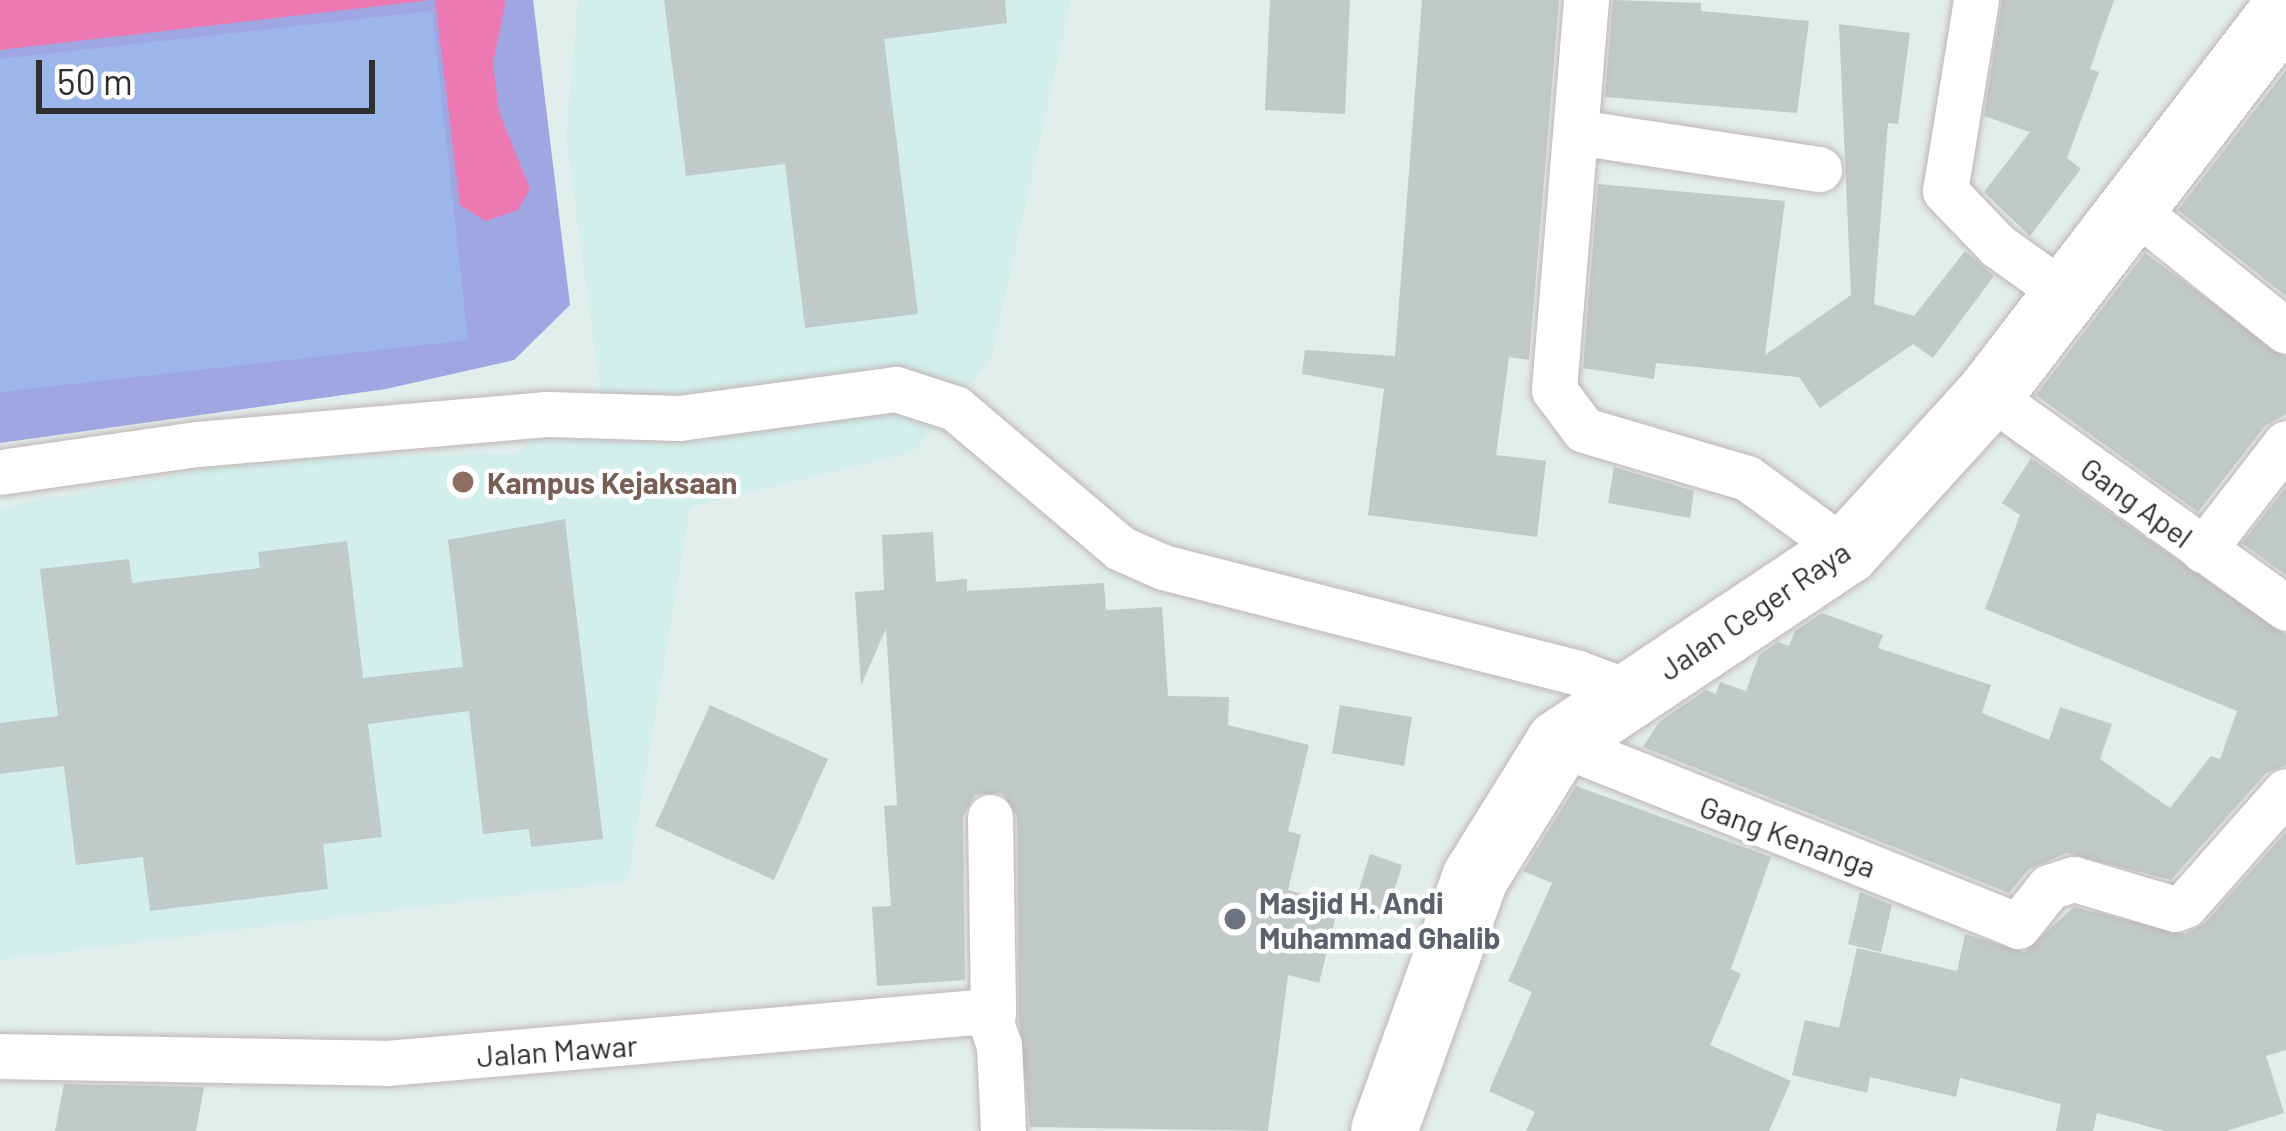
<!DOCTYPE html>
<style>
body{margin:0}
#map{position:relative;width:2286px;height:1131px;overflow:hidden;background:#e1eeec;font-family:Barlow,sans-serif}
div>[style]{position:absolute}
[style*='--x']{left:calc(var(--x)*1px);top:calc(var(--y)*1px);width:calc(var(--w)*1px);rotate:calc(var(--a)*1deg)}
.education>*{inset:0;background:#d2efec}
.green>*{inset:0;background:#a0a6e2}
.pitch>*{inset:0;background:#9cb6e9}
.water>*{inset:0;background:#ec79b1}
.building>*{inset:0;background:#c0cac9}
.roads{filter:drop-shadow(0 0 3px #c0b5b4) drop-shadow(0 0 3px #c0b5b4)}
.street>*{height:45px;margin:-22.5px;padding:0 22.5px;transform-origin:22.5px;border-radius:22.5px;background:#fff}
.secondary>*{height:66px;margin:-33px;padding:0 33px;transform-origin:33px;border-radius:33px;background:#fff}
.dots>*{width:33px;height:33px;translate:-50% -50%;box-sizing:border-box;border:6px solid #fff;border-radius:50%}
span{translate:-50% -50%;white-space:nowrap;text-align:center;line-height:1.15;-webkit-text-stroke:9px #fff;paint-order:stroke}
.education-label{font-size:30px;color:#785e54;font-weight:700}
.left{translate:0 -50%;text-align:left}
.street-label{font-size:30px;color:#2e2e2e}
.worship-label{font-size:30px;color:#5b616d;font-weight:700}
.scale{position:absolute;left:36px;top:60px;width:339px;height:54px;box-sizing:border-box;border:6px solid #2e2e2e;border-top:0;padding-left:15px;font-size:36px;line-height:42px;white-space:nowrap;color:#2e2e2e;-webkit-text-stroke:9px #fff;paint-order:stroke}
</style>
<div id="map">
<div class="education">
<div style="clip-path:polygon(578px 0,1071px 0,991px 359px,913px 452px,690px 507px,628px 881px,0 960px,0 508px,263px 458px,517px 453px,600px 389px,566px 137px)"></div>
</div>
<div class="green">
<div style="clip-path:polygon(0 0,533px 0,570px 305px,514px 360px,386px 389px,0 443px)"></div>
</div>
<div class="pitch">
<div style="clip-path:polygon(432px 11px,468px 340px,0 392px,0 59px)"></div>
</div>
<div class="water">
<div style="clip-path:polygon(0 0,431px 0,0 50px)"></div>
<div style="clip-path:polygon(435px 0,506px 0,493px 63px,499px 112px,530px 189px,518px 210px,485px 221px,460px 205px)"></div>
</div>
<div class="building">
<div style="clip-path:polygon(664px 0,1005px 0,1007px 23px,884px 39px,918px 314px,805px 328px,785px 164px,686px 176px)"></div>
<div style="clip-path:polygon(1270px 0,1350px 0,1345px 114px,1265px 110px)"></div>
<div style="clip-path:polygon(1422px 0,1559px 0,1529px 360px,1509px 357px,1496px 455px,1546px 461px,1537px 537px,1368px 515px,1384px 389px,1302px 374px,1305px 350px,1395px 356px)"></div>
<div style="clip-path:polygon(1613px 0,1701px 3px,1701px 11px,1809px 21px,1797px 113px,1605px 97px)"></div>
<div style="clip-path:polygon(2002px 0,2114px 0,2090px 69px,2099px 72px,2067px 158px,2081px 169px,2030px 236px,1984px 192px,2030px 132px,1984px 116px)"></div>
<div style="clip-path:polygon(1839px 24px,1910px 33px,1898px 124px,1888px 123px,1874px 304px,1914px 316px,1965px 251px,1994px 276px,1933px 358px,1913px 344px,1820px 408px,1799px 377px,1656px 363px,1654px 379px,1583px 368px,1598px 184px,1785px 201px,1765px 355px,1851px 295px)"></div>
<div style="clip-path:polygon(2286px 70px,2286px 296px,2178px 210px)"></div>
<div style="clip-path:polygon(2145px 253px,2286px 357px,2286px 414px,2265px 426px,2198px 512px,2036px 395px)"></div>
<div style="clip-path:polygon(2031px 458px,2286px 635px,2286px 765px,2266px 773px,2171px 880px,2067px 853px,2029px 869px,2009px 893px,1643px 747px,1659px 722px,1706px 690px,1716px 694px,1720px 682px,1746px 691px,1759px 655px,1778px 642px,1789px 646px,1795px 631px,1822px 613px,1883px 635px,1878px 648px,1991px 685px,1982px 713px,2049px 740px,2060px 707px,2112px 724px,2100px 759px,2170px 808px,2211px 756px,2220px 759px,2237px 711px,1985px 609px,2020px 515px,2002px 503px)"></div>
<div style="clip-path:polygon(1614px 467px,1694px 491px,1690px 518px,1608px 503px)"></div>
<div style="clip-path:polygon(2286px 487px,2286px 575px,2242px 543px)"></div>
<div style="clip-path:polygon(565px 519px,603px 839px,531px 847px,529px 829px,483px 834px,469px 711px,368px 724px,382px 837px,323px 844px,328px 889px,150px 911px,143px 857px,76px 865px,64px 766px,0 774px,0 723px,58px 716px,40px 569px,129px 559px,132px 583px,260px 568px,258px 552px,347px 541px,363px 678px,463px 667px,448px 540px)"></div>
<div style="clip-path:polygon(933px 532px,936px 582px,967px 579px,967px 591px,1104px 583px,1106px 610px,1162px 607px,1168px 696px,1229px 697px,1228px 725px,1309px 745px,1288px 831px,1301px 835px,1288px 890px,1339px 903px,1319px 983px,1288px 975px,1268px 1131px,1030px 1127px,1019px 1020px,1017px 817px,1002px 793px,975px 795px,963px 816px,965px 980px,877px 986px,872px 907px,891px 906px,884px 806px,897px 805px,886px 629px,861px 685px,855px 592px,884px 590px,882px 535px)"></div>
<div style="clip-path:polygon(710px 705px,828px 759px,774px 880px,655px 826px)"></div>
<div style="clip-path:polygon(1340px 705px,1412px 717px,1404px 766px,1332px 753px)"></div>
<div style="clip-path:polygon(1576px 786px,1771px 857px,1731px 969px,1741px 974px,1710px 1045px,1791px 1081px,1769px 1131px,1526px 1131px,1535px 1112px,1489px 1091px,1532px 992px,1508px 981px,1552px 883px,1523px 871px)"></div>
<div style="clip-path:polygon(2286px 832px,2286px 1050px,2266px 1056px,2284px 1113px,2226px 1131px,2165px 1131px,2097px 1113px,2093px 1131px,2056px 1131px,2061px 1104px,1960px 1078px,1956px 1097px,1870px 1077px,1867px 1093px,1792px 1075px,1805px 1020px,1839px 1028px,1857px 948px,1957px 971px,1965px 934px,2024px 952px,2074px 907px,2185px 934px,2205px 923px)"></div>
<div style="clip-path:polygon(1370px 854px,1402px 865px,1386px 919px,1353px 908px)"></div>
<div style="clip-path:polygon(1860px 892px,1892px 905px,1881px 952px,1848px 944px)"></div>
<div style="clip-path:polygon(64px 1084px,204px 1087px,196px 1131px,55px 1131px)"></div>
</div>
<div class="roads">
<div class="street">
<div style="--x:1586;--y:0;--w:391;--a:94.7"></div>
<div style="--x:1554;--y:390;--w:50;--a:53.1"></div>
<div style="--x:1584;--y:430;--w:170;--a:16.4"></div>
<div style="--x:1747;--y:478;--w:124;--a:36.1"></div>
<div style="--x:1976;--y:0;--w:193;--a:99.2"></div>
<div style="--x:1945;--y:191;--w:76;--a:46.1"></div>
<div style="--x:1998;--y:246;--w:85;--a:35.4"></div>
<div style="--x:1576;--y:132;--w:246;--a:8.7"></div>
<div style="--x:2135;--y:210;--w:193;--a:38.7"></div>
<div style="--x:1989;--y:395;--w:365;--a:35.6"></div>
<div style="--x:0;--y:472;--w:199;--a:-8.1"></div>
<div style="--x:197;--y:444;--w:351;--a:-4.9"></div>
<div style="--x:547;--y:414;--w:132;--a:1.7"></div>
<div style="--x:679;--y:418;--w:219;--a:-7.6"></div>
<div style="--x:896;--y:389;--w:62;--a:17.9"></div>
<div style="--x:955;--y:408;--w:216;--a:40.3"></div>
<div style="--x:1120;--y:548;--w:47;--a:23.8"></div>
<div style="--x:1163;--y:567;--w:428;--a:14.3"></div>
<div style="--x:1578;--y:673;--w:57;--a:20.7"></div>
<div style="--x:2203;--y:550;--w:135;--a:-52.2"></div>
<div style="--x:1559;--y:743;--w:494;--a:21.7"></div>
<div style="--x:2018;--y:926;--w:50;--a:-51.5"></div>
<div style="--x:2049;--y:887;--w:26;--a:-18"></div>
<div style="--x:2074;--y:879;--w:105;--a:16.5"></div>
<div style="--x:2175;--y:909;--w:11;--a:-22"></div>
<div style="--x:2185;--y:905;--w:152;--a:-48.5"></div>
<div style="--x:990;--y:817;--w:197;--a:89.1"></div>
<div style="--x:0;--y:1056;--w:387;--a:1"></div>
<div style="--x:387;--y:1063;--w:602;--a:-4.95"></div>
<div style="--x:987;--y:1011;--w:36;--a:71"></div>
<div style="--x:999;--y:1045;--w:86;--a:87.3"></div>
</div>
<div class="secondary">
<div style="--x:1384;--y:1131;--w:269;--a:-70.2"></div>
<div style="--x:1475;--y:878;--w:159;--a:-58.1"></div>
<div style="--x:1559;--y:743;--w:346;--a:-33.7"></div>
<div style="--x:1847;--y:551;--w:211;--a:-47.7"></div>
<div style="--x:1989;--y:395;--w:488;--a:-52.5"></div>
</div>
</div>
<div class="dots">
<div style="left:463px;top:482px;background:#8d6e63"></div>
<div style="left:1235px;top:919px;background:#6b7280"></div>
</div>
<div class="education-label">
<span class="left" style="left:487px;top:482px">Kampus Kejaksaan</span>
</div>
<div class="street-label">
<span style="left:2137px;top:502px;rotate:36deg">Gang Apel</span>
<span style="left:1754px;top:610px;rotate:-34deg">Jalan Ceger Raya</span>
<span style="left:1788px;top:836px;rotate:20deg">Gang Kenanga</span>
<span style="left:557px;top:1050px;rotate:-4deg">Jalan Mawar</span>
</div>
<div class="worship-label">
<span class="left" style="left:1259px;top:919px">Masjid H. Andi<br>Muhammad Ghalib</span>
</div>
<div class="scale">50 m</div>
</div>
